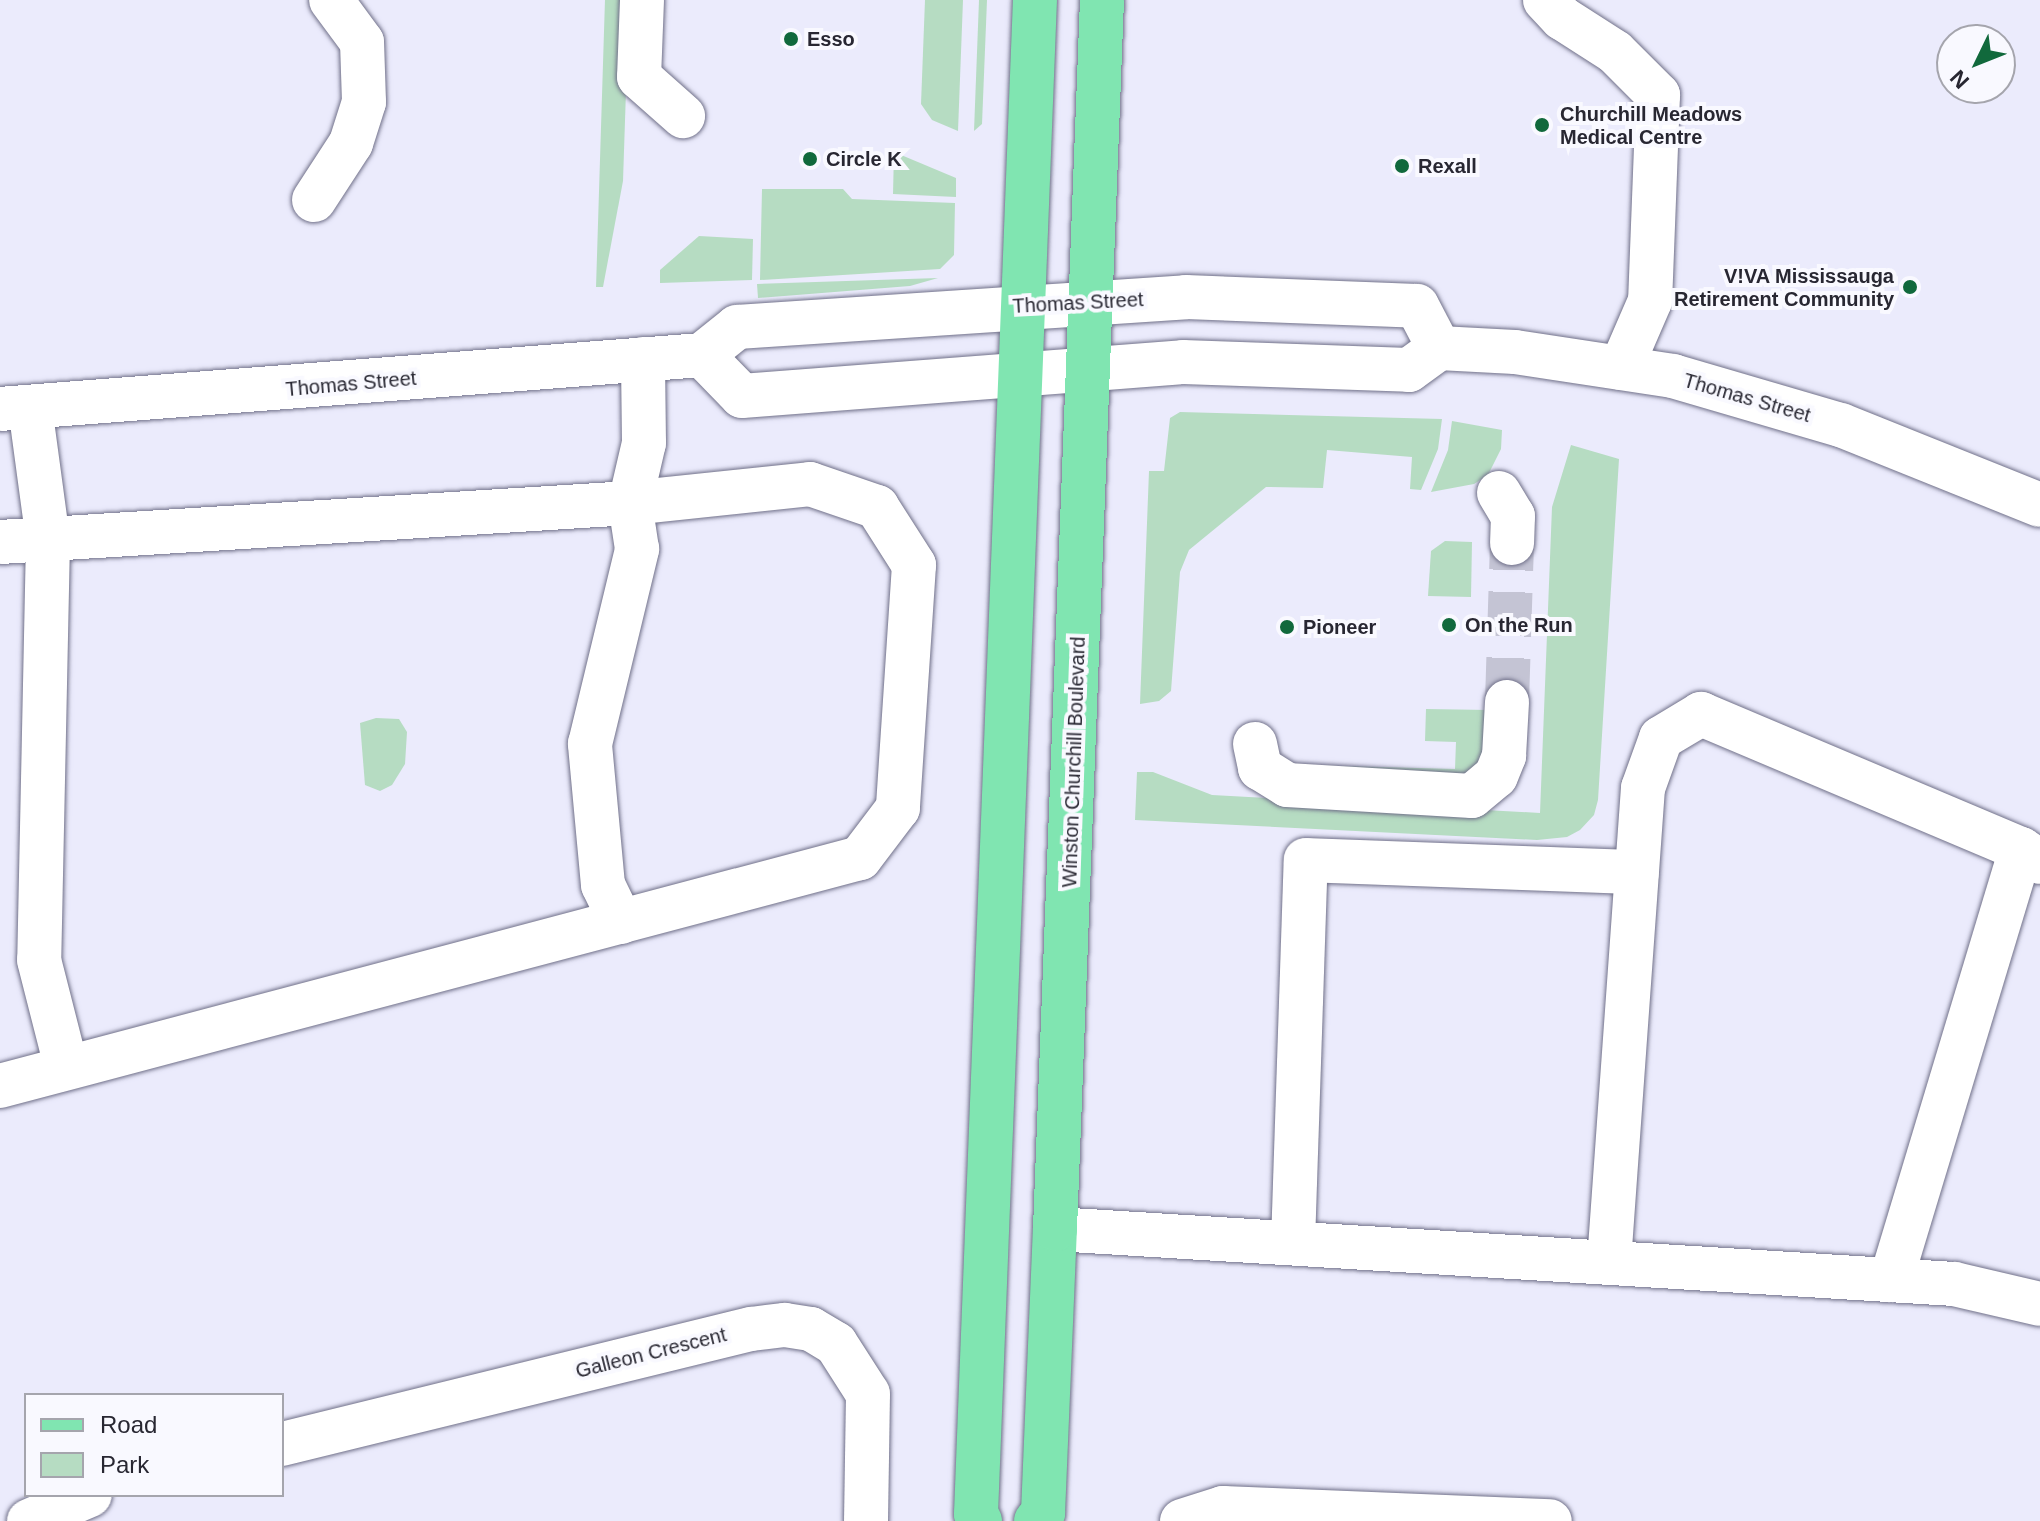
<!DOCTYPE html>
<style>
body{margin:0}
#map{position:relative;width:2040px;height:1521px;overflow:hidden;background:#ebebfc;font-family:Arial,sans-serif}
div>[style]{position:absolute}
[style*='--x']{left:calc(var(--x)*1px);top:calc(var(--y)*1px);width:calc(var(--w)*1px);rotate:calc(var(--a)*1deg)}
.green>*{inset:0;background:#b6dcc2}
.minor-tunnel>*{height:44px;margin-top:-22px;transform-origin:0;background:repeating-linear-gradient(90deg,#c4c4d4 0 44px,transparent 0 66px)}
.roads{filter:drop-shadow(0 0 2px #707089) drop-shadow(0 0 2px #707089)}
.minor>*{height:44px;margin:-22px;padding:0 22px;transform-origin:22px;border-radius:22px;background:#fff}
.major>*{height:44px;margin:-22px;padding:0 22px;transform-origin:22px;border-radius:22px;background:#80e5b1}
.dots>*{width:22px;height:22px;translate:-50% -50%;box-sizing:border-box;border:4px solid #f9f9ff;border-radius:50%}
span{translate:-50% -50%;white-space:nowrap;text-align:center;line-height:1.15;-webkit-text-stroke:8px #f9f9ff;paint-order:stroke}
.poi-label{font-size:20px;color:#282732;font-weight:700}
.left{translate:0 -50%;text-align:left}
.right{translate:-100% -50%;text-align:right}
.street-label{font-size:20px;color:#282732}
.legend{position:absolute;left:24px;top:1393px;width:260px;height:104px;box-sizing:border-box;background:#f9f9ff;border:2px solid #a5a5ad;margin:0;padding:10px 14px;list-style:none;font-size:24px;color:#282732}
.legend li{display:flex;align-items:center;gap:16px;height:40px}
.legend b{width:40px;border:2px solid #a5a5ad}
.north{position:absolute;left:1936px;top:24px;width:80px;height:80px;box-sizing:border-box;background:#f9f9ff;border:2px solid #a5a5ad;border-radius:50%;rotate:227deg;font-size:22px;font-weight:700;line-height:32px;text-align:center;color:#282732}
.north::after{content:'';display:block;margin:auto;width:28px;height:36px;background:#11693c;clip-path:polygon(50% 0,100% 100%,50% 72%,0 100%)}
</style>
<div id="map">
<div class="green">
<div style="clip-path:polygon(605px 0,629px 0,623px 181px,603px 287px,596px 287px)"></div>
<div style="clip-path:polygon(925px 0,963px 0,958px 131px,932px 120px,921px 104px)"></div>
<div style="clip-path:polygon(979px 0,987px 0,982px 124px,974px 131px)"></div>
<div style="clip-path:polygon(894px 152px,956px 178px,956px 197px,893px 194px)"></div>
<div style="clip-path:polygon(762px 189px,843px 189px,852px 199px,955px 203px,954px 255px,940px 269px,760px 280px)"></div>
<div style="clip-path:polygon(699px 236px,753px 239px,752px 280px,660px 283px,660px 270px)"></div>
<div style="clip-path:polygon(938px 278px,910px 286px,758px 298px,757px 284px)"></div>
<div style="clip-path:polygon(1180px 412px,1442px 419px,1438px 449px,1421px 490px,1410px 489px,1412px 457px,1327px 450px,1323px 488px,1266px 487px,1189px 550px,1180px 572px,1171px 691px,1159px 701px,1140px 704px,1149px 471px,1164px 471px,1170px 418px)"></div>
<div style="clip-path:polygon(1452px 421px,1502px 430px,1501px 449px,1488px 475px,1474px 484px,1431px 492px,1448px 450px)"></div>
<div style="clip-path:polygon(1571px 445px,1619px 459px,1598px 800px,1594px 815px,1580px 830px,1567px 837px,1537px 840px,1135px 820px,1137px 772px,1153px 772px,1212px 795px,1540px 813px,1552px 507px)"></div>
<div style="clip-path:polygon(1445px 541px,1472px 542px,1471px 597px,1428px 596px,1431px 551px)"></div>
<div style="clip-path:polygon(1426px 709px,1489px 710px,1488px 755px,1478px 775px,1306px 765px,1455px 769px,1456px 742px,1425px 741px)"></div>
<div style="clip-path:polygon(376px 718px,399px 719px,407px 732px,405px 764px,392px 785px,380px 791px,365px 785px,360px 723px)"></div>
</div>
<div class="minor-tunnel">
<div style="--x:1507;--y:702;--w:159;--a:-88.2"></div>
</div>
<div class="roads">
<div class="minor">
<div style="--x:642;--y:0;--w:77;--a:92.2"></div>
<div style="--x:639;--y:77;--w:59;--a:41.6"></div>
<div style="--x:1545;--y:0;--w:25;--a:47"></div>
<div style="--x:1562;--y:18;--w:63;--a:32.7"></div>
<div style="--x:1615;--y:52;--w:61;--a:45"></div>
<div style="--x:1658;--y:95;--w:206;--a:92.2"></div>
<div style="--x:1650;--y:301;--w:73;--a:113.4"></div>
<div style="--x:314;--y:200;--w:68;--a:-57"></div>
<div style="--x:351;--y:143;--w:43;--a:-72.4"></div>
<div style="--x:364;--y:102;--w:60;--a:-91.9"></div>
<div style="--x:362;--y:42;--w:52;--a:-126.4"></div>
<div style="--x:702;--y:355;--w:57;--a:45.7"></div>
<div style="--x:742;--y:396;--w:442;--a:-4.4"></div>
<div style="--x:1183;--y:362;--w:226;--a:2"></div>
<div style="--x:1409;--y:370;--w:37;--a:-36"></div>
<div style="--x:1439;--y:348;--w:76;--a:3"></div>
<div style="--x:1515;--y:352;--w:160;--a:8.6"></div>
<div style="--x:1673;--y:376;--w:175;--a:16.3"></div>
<div style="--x:1841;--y:425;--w:214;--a:21.9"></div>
<div style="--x:30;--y:407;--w:135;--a:82.3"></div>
<div style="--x:48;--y:541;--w:419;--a:91.2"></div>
<div style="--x:39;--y:960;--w:109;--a:75.7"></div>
<div style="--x:0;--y:409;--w:704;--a:-4.4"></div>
<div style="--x:702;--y:355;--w:45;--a:-38.7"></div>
<div style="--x:737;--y:327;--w:450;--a:-3.8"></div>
<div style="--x:1186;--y:297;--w:231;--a:2.2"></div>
<div style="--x:1417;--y:306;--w:47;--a:62.4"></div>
<div style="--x:1499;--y:493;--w:27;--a:59"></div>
<div style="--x:1513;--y:516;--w:27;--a:92"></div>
<div style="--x:0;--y:542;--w:631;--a:-3.54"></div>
<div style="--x:630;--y:503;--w:181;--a:-6"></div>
<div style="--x:810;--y:484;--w:71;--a:18.9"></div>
<div style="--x:877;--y:507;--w:69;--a:57.5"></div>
<div style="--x:914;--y:565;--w:244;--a:93.8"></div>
<div style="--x:898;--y:808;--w:63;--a:127.2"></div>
<div style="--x:860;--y:858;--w:890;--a:165.15"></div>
<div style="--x:1255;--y:744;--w:25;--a:78"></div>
<div style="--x:1260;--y:768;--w:32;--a:32"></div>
<div style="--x:1287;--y:785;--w:185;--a:3.4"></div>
<div style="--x:1472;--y:796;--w:31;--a:-40"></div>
<div style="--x:1496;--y:776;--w:22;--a:-68"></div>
<div style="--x:1504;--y:756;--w:54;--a:-86.8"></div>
<div style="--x:621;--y:922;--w:41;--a:-115.9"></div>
<div style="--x:603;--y:885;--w:142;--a:-95.3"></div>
<div style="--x:590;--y:744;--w:201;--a:-76.4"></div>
<div style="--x:637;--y:549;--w:47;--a:-98.7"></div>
<div style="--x:630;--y:503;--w:62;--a:-76.9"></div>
<div style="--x:644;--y:443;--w:84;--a:-90.7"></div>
<div style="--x:1055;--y:1229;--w:901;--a:3.5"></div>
<div style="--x:1954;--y:1284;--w:88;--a:13.1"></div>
<div style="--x:1293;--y:1243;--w:383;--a:-88.1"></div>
<div style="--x:1306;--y:860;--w:331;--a:2.1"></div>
<div style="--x:1609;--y:1262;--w:475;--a:-85.9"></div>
<div style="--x:1643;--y:788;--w:53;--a:-70.2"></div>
<div style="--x:1661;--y:738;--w:47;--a:-31"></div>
<div style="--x:1701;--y:714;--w:347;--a:22.9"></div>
<div style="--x:2021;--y:849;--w:23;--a:34"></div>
<div style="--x:1891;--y:1280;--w:450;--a:-73.2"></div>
<div style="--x:282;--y:1444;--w:483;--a:-13.8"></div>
<div style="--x:751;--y:1329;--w:34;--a:-7"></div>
<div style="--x:785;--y:1325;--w:26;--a:9"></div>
<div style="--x:811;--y:1329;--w:29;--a:31"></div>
<div style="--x:836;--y:1344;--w:59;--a:57.4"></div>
<div style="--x:868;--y:1394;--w:127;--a:90.9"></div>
<div style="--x:29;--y:1521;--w:66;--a:-23.1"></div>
<div style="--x:1182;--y:1521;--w:43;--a:-17.6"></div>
<div style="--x:1223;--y:1508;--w:327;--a:2.3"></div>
</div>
<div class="major">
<div style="--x:980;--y:1521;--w:8;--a:-120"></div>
<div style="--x:976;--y:1514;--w:1515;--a:-87.77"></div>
<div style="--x:1036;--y:1521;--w:11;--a:-49"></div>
<div style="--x:1043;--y:1513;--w:284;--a:-87.6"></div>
<div style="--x:1055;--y:1229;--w:1230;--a:-87.81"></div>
</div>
</div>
<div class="dots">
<div style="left:791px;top:39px;background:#11693c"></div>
<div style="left:1542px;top:125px;background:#11693c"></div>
<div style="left:810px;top:159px;background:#11693c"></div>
<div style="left:1402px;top:166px;background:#11693c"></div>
<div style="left:1910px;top:287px;background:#11693c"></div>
<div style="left:1449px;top:625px;background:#11693c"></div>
<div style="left:1287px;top:627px;background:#11693c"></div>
</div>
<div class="poi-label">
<span class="left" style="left:807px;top:39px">Esso</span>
<span class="left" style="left:1560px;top:126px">Churchill Meadows<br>Medical Centre</span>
<span class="left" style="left:826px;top:159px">Circle K</span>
<span class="left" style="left:1418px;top:166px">Rexall</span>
<span class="right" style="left:1894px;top:288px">V!VA Mississauga<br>Retirement Community</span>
<span class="left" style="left:1465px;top:625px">On the Run</span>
<span class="left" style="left:1303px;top:627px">Pioneer</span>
</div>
<div class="street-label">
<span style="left:1078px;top:303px;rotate:-3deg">Thomas Street</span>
<span style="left:351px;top:384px;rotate:-5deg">Thomas Street</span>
<span style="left:1747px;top:398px;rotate:16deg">Thomas Street</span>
<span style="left:1074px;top:762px;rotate:-88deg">Winston Churchill Boulevard</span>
<span style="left:651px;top:1353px;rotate:-14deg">Galleon Crescent</span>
</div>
<ul class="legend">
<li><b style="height:10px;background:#80e5b1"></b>Road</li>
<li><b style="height:22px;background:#b6dcc2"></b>Park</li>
</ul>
<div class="north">N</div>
</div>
